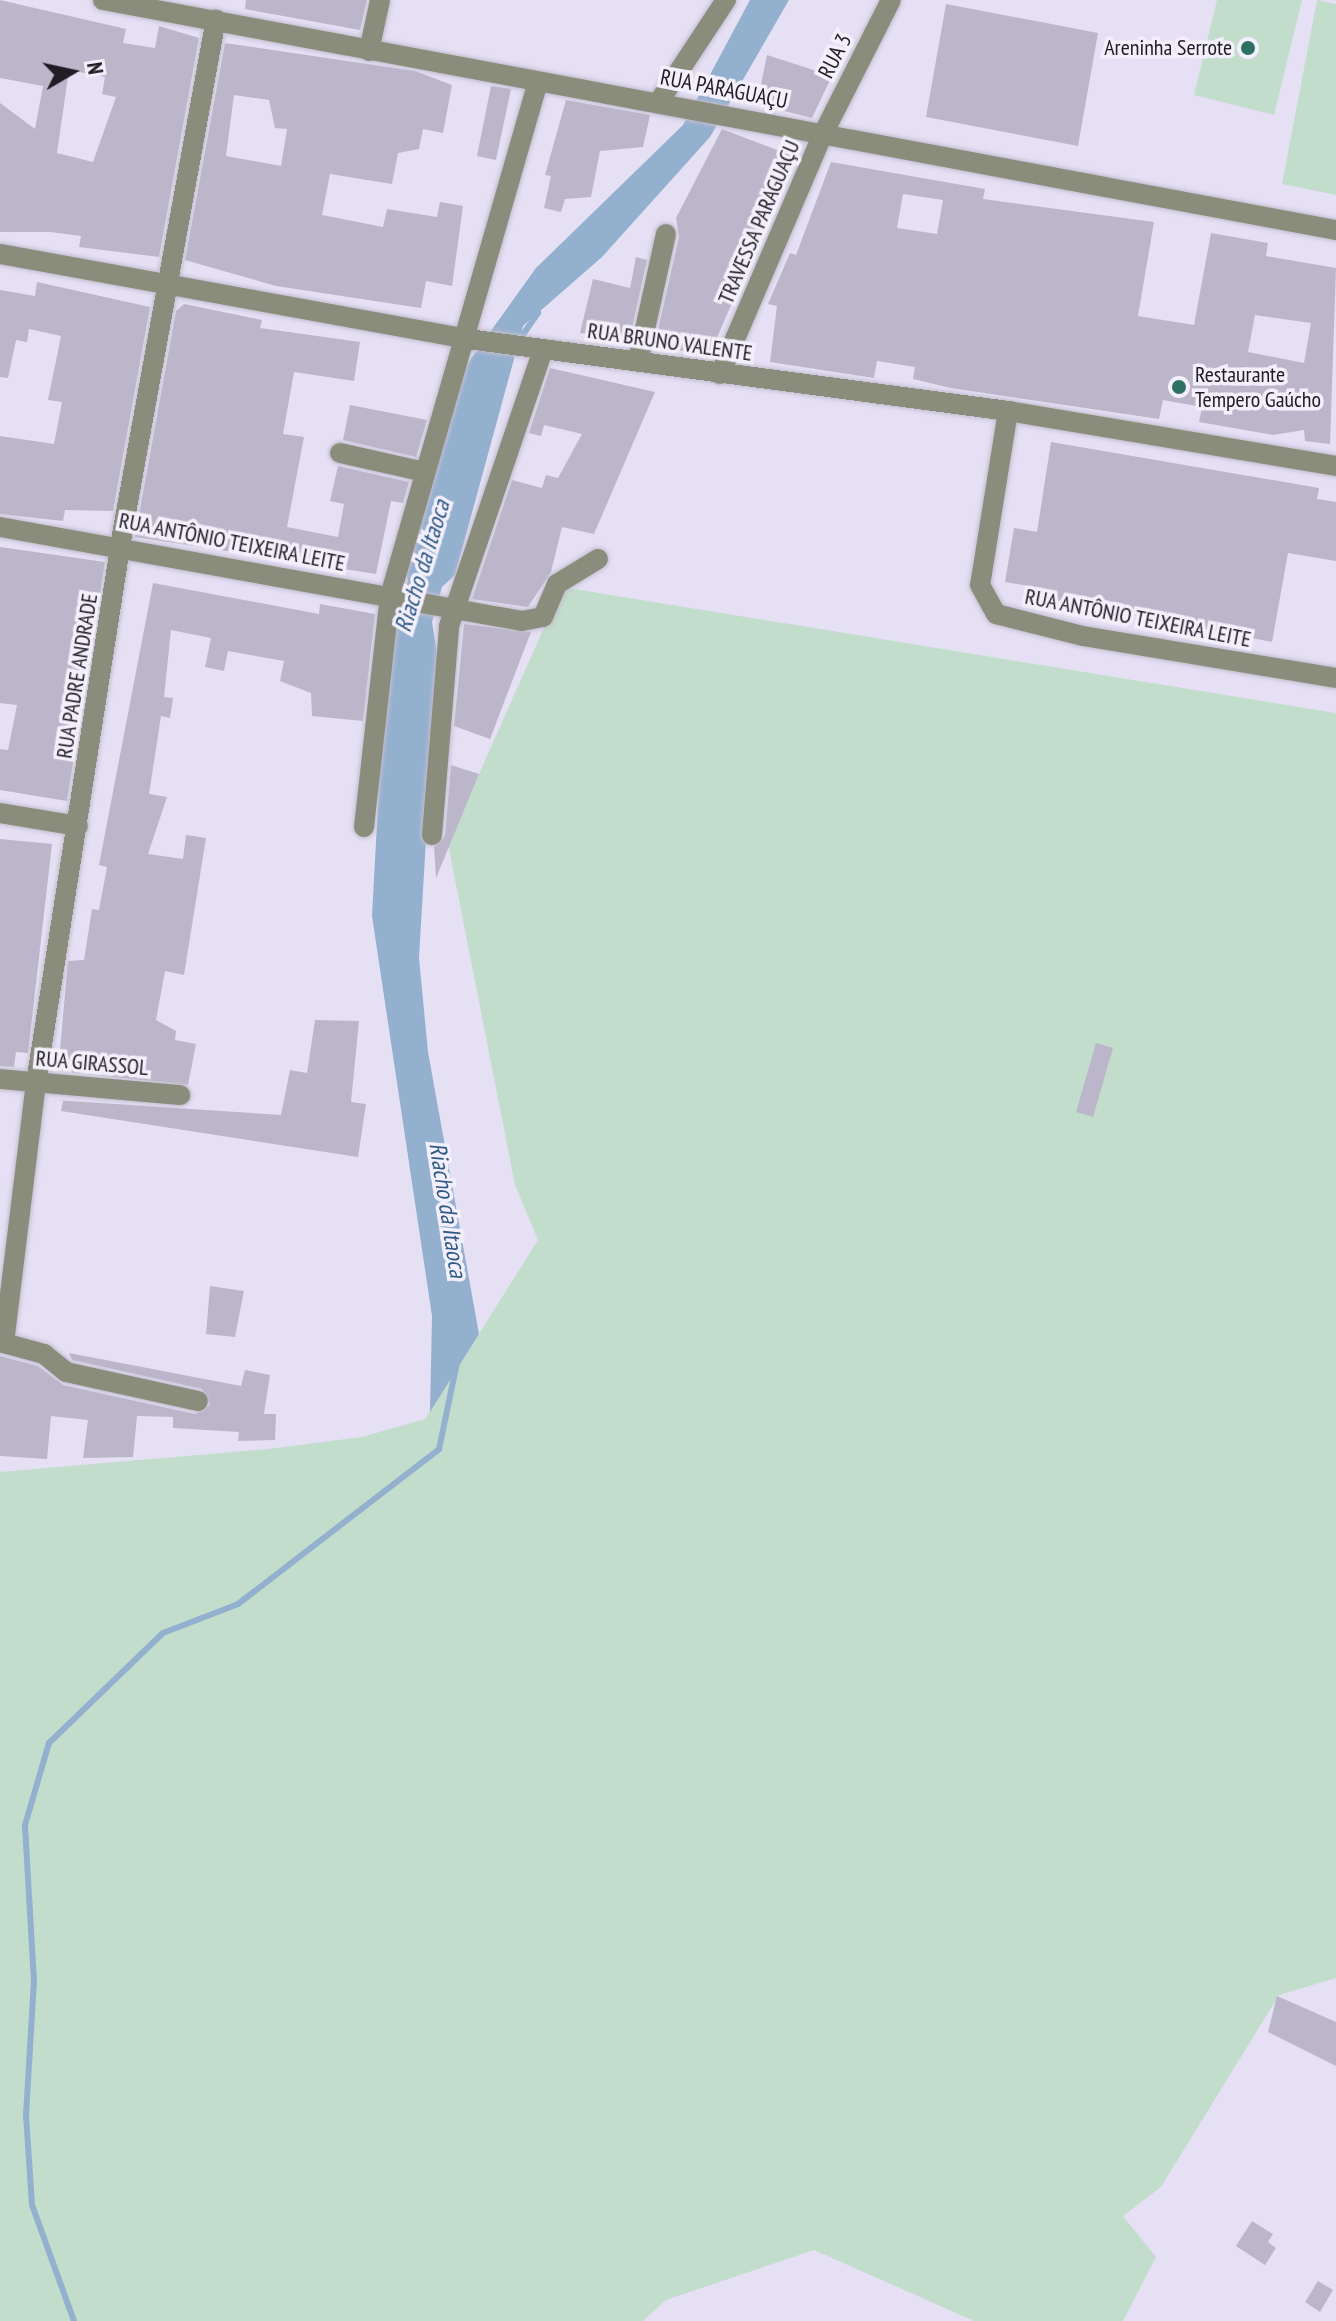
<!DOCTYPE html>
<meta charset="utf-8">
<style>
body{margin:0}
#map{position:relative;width:1336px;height:2321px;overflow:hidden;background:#e6e0f5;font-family:"PT Sans Narrow",sans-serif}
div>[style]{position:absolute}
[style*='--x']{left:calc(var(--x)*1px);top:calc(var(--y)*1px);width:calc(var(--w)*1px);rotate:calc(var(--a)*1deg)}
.green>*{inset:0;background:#c3ddcc}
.water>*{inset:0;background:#93b0cf}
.stream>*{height:6px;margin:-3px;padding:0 3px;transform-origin:3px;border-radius:3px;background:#93b0cf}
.building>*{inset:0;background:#bcb6ca}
.roads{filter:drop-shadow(0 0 2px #c2bdcf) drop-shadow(0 0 2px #c2bdcf)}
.minor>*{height:20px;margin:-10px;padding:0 10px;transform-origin:10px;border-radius:10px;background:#8a8d7c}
.dots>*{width:22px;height:22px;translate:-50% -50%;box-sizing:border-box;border:4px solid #f3effc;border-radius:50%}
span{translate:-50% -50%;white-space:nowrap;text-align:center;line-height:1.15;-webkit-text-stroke:7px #f3effc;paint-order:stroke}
.poi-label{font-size:22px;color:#1f1c24}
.right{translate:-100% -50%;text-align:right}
.left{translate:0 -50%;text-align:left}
.street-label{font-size:22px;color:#1f1c24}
.water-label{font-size:24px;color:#2e5984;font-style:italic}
.north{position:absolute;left:32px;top:32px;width:80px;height:80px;-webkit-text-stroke:6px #f3effc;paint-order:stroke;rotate:81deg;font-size:22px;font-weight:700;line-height:32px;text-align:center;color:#1f1c24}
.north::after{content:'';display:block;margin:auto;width:28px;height:36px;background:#1f1c24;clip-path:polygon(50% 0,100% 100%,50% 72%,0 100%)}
</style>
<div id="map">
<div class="green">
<div style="clip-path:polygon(1217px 0,1302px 0,1274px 115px,1194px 95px)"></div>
<div style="clip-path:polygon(1317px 0,1336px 4px,1336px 195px,1282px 184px)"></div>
<div style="clip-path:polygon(562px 587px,1336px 713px,1336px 1978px,1279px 1995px,1161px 2187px,1123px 2216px,1156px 2257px,1123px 2321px,974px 2321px,814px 2250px,666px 2300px,643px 2321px,0 2321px,0 1472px,268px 1449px,362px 1437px,425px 1419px,479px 1334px,538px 1240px,515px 1185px,448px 844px)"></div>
</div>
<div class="water">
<div style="clip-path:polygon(750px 0,789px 0,710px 137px,602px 257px,523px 326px,455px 575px,442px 587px,432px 622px,437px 653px,419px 958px,428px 1052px,479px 1334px,430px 1412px,432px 1316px,372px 916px,385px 674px,408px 580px,403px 564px,465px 367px,536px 268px,683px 125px)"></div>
</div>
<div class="stream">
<div style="--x:517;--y:343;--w:37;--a:-55"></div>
<div style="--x:74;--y:2321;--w:123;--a:-109.9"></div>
<div style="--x:32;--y:2205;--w:90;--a:-93.8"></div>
<div style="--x:26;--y:2115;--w:133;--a:-86.6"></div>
<div style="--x:34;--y:1982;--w:157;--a:-93.3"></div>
<div style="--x:25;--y:1825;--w:85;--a:-73.7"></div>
<div style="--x:49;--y:1743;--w:158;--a:-44"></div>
<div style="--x:163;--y:1633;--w:80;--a:-21.1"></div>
<div style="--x:238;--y:1604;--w:254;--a:-37.6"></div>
<div style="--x:439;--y:1449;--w:88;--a:-78.2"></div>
</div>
<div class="building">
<div style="clip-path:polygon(evenodd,0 0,126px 29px,123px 43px,155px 48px,159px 26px,199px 38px,159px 257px,79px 247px,81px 236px,50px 232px,0 232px,0 103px,35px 129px,43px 86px,0 78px,0 0,69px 70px,105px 77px,102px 94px,116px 97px,93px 162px,57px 153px,69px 70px)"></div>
<div style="clip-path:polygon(246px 0,367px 0,360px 30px,245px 9px)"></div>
<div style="clip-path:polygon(946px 4px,1098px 33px,1078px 146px,926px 117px)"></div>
<div style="clip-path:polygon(evenodd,225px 43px,415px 71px,452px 85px,443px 133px,423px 129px,419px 149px,398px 153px,392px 184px,330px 174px,322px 215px,383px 227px,387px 209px,437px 217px,440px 202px,463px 206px,452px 286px,426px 281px,421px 308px,276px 286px,185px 260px,225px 43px,234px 95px,269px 100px,275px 128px,287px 129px,281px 166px,226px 156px,234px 95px)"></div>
<div style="clip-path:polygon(767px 55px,832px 76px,812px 118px,757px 104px)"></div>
<div style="clip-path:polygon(491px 86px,511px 89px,496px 160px,477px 156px)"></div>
<div style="clip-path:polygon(566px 100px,650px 115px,643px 147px,600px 151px,591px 197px,565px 199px,561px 212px,544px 208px,551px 176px,545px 175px)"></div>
<div style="clip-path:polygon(722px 129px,796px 157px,708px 358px,655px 343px,679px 237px,676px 218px)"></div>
<div style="clip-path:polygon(evenodd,831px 162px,985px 189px,983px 199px,1154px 222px,1138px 316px,1194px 325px,1211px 233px,1268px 243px,1266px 256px,1336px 268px,1330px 444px,1305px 441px,1304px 430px,1273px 435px,1199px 422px,1202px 407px,1163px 400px,1159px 419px,951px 388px,913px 379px,915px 367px,877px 361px,874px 378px,770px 362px,777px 306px,768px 304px,790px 253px,796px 255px,831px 162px,903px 194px,943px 200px,937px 234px,897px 228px,903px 194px,831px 162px,1255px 315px,1311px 323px,1304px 363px,1248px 352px,1255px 315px)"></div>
<div style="clip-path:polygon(636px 257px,647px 260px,630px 337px,580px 333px,593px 279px,630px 288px)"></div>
<div style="clip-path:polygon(37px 282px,150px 307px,113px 511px,65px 510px,63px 521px,0 514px,0 436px,54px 444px,62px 402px,48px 400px,61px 336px,29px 329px,27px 342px,16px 340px,8px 378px,0 377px,0 290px,35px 296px)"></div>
<div style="clip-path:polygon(184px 304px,262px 320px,260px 328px,360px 342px,354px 381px,294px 372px,283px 434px,304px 437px,287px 527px,338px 537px,344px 504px,330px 501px,338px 466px,409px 482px,403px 503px,391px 501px,376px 574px,135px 537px,176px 311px)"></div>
<div style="clip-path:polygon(550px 368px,655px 392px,594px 534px,562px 527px,551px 572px,528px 607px,472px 599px,512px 480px,542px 488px,546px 475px,558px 478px,582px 434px,544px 425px,541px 436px,529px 433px)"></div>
<div style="clip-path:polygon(350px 405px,427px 420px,416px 457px,343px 440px)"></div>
<div style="clip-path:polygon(1051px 442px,1319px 488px,1317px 499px,1336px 502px,1336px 561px,1288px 553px,1272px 642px,1046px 598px,1044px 605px,1026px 602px,1029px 586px,1005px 582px,1014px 528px,1037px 532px)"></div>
<div style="clip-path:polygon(0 547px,105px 562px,67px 801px,0 790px,0 749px,8px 750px,17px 705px,0 703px)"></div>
<div style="clip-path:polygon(153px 583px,319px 614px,320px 604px,375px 614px,363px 721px,312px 716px,311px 693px,280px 681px,284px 661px,228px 651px,224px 671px,205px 667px,211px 638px,171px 630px,164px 697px,173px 698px,170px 718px,161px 716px,149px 794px,167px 797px,148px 854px,183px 859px,186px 835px,206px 838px,184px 975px,165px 971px,156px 1020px,176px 1031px,175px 1040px,196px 1044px,188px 1085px,58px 1071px,68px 961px,84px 960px,92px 909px,99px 910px,107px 867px,99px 865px)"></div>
<div style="clip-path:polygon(464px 624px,531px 632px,490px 739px,454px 726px)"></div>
<div style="clip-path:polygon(451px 765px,479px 774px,436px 878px,434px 847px,445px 836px)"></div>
<div style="clip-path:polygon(0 839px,52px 844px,28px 1053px,16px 1052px,14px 1067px,0 1066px)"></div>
<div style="clip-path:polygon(315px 1020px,359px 1021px,351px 1102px,366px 1104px,358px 1157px,61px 1111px,63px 1101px,54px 1100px,281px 1115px,290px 1070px,307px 1073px)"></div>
<div style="clip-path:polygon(1096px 1043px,1113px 1048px,1093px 1117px,1076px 1112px)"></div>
<div style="clip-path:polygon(210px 1286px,244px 1291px,235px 1337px,206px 1334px)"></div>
<div style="clip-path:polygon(69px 1353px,241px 1386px,245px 1370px,270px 1375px,264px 1414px,276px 1414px,275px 1440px,238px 1441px,239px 1432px,173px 1428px,173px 1417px,137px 1416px,133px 1457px,83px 1458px,88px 1420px,51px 1416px,47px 1459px,0 1456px,0 1356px,38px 1366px,63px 1385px,195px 1414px,210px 1405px,202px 1389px,72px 1360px)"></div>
<div style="clip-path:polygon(1277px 1996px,1336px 2022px,1336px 2066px,1268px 2032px)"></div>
<div style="clip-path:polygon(1252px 2221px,1273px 2234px,1268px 2242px,1276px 2248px,1265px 2265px,1236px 2246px)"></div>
<div style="clip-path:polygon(1318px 2281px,1333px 2290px,1320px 2312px,1305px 2302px)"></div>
</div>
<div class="roads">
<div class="minor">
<div style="--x:103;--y:0;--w:1254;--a:10.57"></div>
<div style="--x:369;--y:51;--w:52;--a:-77.8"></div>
<div style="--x:660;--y:100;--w:120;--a:-56.6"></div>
<div style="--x:0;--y:254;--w:476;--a:10.3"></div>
<div style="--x:468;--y:339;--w:545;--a:7.59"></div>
<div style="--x:1008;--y:411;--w:333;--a:9.5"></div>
<div style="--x:638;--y:361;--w:130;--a:-77.6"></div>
<div style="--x:720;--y:374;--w:261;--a:-66.8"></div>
<div style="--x:823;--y:134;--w:150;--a:-63.1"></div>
<div style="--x:1008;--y:411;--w:176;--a:99.1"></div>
<div style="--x:980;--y:585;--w:33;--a:61"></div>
<div style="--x:996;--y:614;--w:90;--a:14.2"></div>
<div style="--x:1083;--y:636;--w:256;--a:9.4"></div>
<div style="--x:340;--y:453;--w:86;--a:12.7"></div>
<div style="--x:0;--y:527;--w:530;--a:10.21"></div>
<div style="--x:522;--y:621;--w:21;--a:-11"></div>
<div style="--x:543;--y:617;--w:36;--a:-67"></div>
<div style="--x:557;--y:584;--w:48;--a:-31.4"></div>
<div style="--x:0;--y:813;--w:79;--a:9.5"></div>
<div style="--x:364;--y:827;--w:232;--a:-83.6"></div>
<div style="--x:390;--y:596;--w:532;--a:-73.95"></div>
<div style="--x:432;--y:835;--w:210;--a:-85.3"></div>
<div style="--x:449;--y:626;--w:292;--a:-71.2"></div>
<div style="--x:0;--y:1079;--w:181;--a:5.1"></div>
<div style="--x:0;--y:1342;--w:46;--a:15.3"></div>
<div style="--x:44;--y:1354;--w:28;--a:39"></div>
<div style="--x:66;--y:1372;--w:135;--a:12.4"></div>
<div style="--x:4;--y:1343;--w:262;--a:-83"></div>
<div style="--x:36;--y:1083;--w:561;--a:-81.08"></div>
<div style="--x:123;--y:529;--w:518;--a:-79.67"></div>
</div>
</div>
<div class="dots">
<div style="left:1248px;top:48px;background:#2d7163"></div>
<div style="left:1179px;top:387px;background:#2d7163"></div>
</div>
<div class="poi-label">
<span class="right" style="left:1232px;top:48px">Areninha Serrote</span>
<span class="left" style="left:1195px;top:387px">Restaurante<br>Tempero Gaúcho</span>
</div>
<div class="street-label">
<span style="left:835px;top:56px;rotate:-63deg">RUA 3</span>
<span style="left:724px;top:89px;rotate:11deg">RUA PARAGUAÇU</span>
<span style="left:759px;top:222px;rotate:-67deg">TRAVESSA PARAGUAÇU</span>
<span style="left:670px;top:342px;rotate:8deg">RUA BRUNO VALENTE</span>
<span style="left:232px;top:542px;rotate:11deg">RUA ANTÔNIO TEIXEIRA LEITE</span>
<span style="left:1138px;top:618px;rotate:11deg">RUA ANTÔNIO TEIXEIRA LEITE</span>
<span style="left:77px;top:676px;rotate:-81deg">RUA PADRE ANDRADE</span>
<span style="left:92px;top:1063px;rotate:5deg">RUA GIRASSOL</span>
</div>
<div class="water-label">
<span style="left:422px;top:566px;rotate:-73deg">Riacho da Itaoca</span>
<span style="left:448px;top:1210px;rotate:81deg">Riacho da Itaoca</span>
</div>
<div class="north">N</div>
</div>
